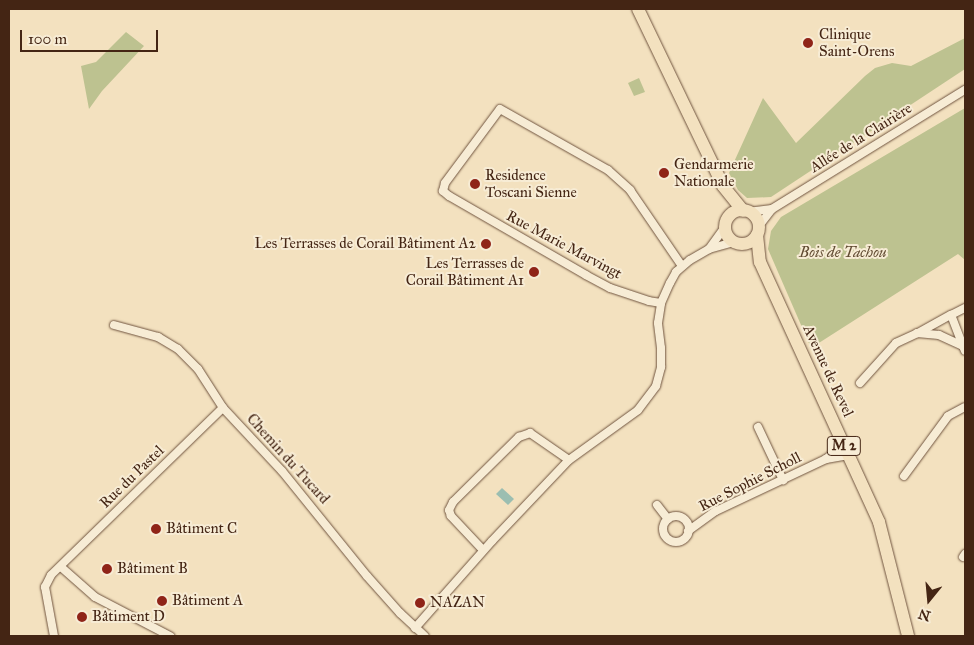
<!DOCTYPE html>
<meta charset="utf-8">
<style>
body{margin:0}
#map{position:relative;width:974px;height:645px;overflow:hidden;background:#f3e1bf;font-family:"IM FELL Great Primer",serif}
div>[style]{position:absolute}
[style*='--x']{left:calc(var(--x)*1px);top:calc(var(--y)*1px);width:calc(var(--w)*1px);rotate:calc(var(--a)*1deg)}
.green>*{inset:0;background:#bdc290}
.water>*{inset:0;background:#9bbeb1}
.roads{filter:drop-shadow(0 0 1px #70543f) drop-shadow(0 0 1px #70543f)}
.street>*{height:8px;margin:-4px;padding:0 4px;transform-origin:4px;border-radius:4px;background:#f7ecd5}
.street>.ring{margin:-4px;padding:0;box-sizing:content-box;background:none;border:8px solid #f7ecd5;border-radius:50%}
.primary>*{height:12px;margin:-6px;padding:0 6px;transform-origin:6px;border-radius:6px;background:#f3e1bf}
.primary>.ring{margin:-6px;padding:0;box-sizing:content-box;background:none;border:12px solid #f3e1bf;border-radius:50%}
.dots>*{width:14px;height:14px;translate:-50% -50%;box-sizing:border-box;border:2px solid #f7ecd5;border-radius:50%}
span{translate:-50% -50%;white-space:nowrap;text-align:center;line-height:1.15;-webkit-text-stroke:4px #f7ecd5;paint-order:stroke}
.shield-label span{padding:1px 4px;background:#f7ecd5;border:1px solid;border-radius:4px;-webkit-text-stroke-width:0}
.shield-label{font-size:14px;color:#442514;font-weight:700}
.poi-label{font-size:15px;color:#442514}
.left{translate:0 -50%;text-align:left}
.right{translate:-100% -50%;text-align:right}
.street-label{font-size:15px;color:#442514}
.park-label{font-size:15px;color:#624c33;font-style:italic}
.frame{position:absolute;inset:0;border:10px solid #442514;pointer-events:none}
.north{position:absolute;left:904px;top:575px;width:50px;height:50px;-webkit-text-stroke:4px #f7ecd5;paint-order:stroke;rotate:197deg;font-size:14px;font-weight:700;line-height:20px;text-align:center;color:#442514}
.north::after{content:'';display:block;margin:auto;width:18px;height:22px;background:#442514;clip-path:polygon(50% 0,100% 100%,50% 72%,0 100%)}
.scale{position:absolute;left:20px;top:30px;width:138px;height:22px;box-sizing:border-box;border:2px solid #442514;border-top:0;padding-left:6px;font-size:15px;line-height:18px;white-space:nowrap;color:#442514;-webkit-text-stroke:4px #f7ecd5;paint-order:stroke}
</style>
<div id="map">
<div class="green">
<div style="clip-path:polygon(126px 32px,144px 46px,102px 91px,89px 109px,81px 66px,96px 62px)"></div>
<div style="clip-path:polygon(965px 38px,965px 69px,771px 197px,747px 198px,738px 190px,729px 173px,763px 98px,796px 143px,865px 76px,875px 68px,892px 63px,911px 66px)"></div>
<div style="clip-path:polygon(639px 78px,645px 92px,634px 96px,628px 83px)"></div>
<div style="clip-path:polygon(965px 108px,965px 260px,958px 254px,811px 348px,768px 249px,771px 231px,781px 217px)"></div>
</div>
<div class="water">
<div style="clip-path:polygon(502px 488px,514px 499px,508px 505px,496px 494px)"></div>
</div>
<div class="roads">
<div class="street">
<div style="--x:748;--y:212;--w:24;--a:-7"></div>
<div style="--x:758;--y:227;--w:23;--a:-52"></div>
<div style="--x:772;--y:209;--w:227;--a:-31.7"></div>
<div style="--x:709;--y:249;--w:27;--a:-54"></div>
<div style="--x:661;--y:303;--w:12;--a:-171"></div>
<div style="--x:649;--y:301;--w:41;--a:-161.6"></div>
<div style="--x:610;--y:288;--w:27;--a:-152"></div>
<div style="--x:586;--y:275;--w:158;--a:-150"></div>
<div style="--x:449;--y:196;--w:8;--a:-140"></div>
<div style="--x:443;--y:191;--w:8;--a:-76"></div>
<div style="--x:445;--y:183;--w:92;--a:-53.4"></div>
<div style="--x:500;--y:109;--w:124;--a:29.5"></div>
<div style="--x:608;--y:170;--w:30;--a:42"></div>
<div style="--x:630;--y:190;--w:92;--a:55.6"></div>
<div style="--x:114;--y:325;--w:46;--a:15.3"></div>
<div style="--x:158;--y:337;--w:23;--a:31"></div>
<div style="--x:178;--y:349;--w:28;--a:45"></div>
<div style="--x:198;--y:369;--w:46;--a:57.3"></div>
<div style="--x:223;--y:408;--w:86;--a:46.9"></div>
<div style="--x:282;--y:471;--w:135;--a:51"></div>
<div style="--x:367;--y:576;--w:50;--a:48.3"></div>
<div style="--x:400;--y:613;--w:34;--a:43"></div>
<div style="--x:918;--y:333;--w:38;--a:-29"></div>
<div style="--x:963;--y:346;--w:33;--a:-111"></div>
<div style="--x:951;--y:315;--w:16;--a:-27"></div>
<div style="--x:860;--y:383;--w:54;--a:-48"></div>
<div style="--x:896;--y:343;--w:23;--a:-25"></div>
<div style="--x:917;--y:333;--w:22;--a:5"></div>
<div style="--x:939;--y:335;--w:26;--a:25"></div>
<div style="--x:963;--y:346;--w:5;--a:68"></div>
<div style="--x:758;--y:427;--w:59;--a:64.7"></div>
<div style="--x:826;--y:459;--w:23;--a:-10"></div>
<div style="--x:904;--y:476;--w:74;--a:-53.7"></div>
<div style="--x:948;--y:416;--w:19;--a:-28"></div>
<div style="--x:657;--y:505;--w:18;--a:52"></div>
<div class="ring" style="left:663px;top:516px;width:18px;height:18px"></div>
<div style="--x:688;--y:531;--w:34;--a:-36"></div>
<div style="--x:716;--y:511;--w:122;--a:-25.3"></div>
<div style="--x:826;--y:459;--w:23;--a:-38"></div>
<div style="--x:483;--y:550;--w:47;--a:-133.3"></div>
<div style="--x:451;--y:516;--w:6;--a:-108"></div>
<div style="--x:449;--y:510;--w:9;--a:-63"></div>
<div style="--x:453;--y:502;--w:93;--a:-44.6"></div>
<div style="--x:519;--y:437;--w:12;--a:-20"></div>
<div style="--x:530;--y:433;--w:47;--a:34.7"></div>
<div style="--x:963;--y:557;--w:4;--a:-56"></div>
<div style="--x:61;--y:567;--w:45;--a:41.4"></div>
<div style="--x:95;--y:597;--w:85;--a:27.5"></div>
<div style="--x:415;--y:628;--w:116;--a:-48.5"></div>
<div style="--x:492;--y:541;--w:112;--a:-46.5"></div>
<div style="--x:569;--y:460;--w:85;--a:-35.9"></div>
<div style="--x:638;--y:410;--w:30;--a:-53"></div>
<div style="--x:656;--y:386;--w:20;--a:-75"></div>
<div style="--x:661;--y:367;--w:19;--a:-90"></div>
<div style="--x:661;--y:348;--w:25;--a:-97"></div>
<div style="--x:658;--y:323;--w:20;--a:-81"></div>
<div style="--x:661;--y:303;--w:22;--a:-66"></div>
<div style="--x:670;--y:283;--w:13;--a:-61"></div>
<div style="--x:676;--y:272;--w:18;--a:-41"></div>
<div style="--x:690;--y:260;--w:22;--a:-30"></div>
<div style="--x:709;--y:249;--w:26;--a:-16"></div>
<div style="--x:54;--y:636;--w:50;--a:-100.4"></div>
<div style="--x:45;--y:587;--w:13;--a:-63"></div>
<div style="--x:51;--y:575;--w:240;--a:-44.2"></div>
</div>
<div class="primary">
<div style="--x:638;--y:9;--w:196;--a:64.3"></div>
<div style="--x:723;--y:186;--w:32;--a:51"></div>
<div class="ring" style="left:725px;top:210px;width:22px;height:22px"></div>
<div style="--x:757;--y:235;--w:27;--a:84"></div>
<div style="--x:760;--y:262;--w:286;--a:65.4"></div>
<div style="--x:879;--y:522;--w:118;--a:75.7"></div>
</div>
</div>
<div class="dots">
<div style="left:808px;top:43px;background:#8f2418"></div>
<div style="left:664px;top:173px;background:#8f2418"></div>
<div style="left:475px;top:184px;background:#8f2418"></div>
<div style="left:486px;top:244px;background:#8f2418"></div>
<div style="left:534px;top:272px;background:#8f2418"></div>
<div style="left:156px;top:529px;background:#8f2418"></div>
<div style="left:107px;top:569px;background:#8f2418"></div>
<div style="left:162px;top:601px;background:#8f2418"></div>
<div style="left:420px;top:603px;background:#8f2418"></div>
<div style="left:82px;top:617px;background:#8f2418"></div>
</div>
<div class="shield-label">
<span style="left:844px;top:446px">M 2</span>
</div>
<div class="poi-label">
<span class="left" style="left:819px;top:43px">Clinique<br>Saint-Orens</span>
<span class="left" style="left:674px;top:173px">Gendarmerie<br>Nationale</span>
<span class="left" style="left:485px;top:184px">Residence<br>Toscani Sienne</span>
<span class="right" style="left:476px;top:244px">Les Terrasses de Corail Bâtiment A2</span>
<span class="right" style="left:524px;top:272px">Les Terrasses de<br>Corail Bâtiment A1</span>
<span class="left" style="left:166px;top:529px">Bâtiment C</span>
<span class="left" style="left:117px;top:569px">Bâtiment B</span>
<span class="left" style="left:172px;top:601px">Bâtiment A</span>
<span class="left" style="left:430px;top:603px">NAZAN</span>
<span class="left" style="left:92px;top:617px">Bâtiment D</span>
</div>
<div class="street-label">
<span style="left:861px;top:138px;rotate:-32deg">Allée de la Clairière</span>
<span style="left:564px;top:245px;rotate:28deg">Rue Marie Marvingt</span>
<span style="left:828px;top:371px;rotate:65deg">Avenue de Revel</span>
<span style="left:288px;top:459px;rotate:48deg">Chemin du Tucard</span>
<span style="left:132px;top:477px;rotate:-44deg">Rue du Pastel</span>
<span style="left:750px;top:482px;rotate:-27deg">Rue Sophie Scholl</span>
</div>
<div class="park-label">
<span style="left:843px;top:253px">Bois de Tachou</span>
</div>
<div class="frame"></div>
<div class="north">N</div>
<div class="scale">100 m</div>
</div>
